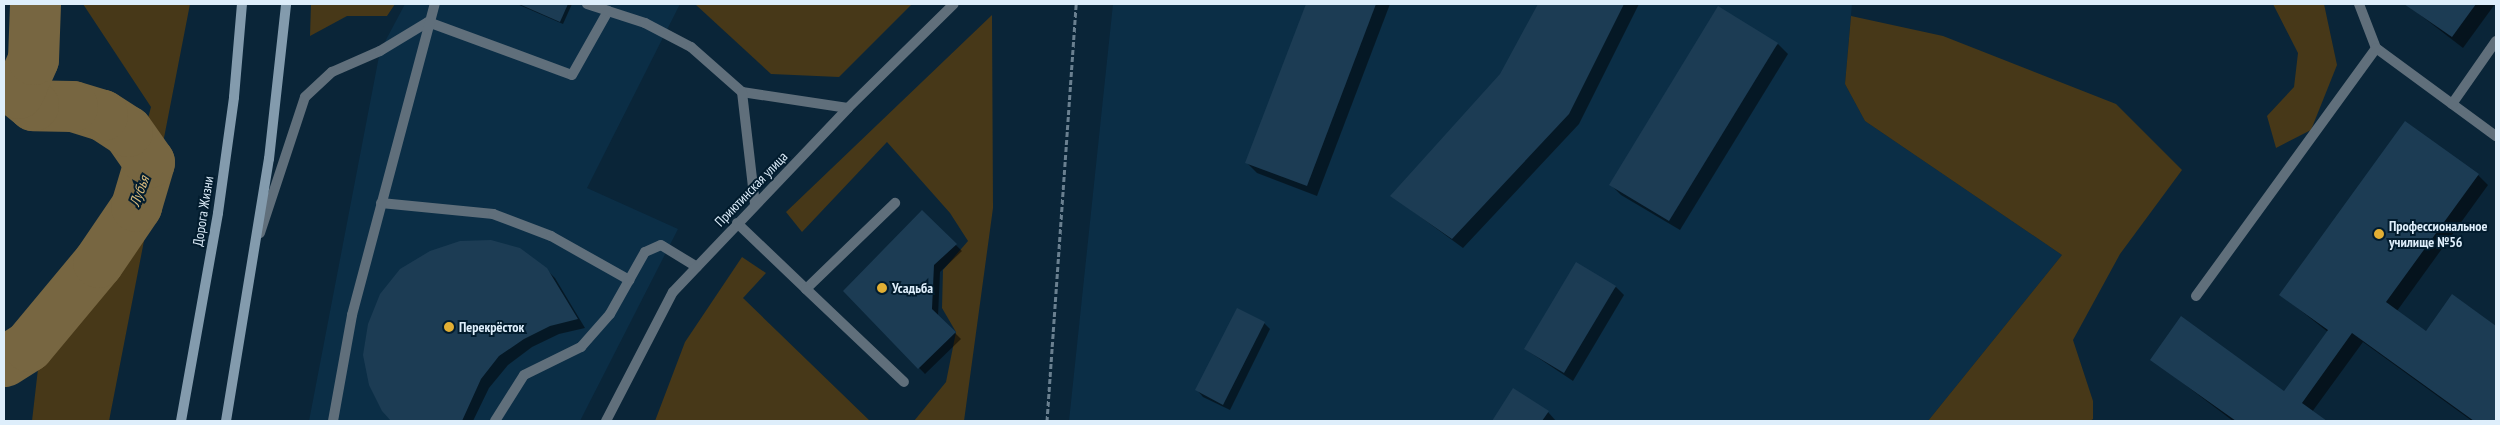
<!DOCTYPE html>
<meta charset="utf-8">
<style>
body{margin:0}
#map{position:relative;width:2500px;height:425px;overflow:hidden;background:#0a2538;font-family:"PT Sans Narrow",sans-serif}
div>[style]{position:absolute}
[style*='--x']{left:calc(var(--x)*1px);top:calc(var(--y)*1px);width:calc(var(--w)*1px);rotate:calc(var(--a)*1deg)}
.built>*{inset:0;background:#0b2e46}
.green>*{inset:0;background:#473818}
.shadow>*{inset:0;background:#0007}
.river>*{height:51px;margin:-25.5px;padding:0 25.5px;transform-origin:25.5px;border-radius:25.5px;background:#776641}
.building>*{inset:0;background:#1c3c54}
.path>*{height:3px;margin-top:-1.5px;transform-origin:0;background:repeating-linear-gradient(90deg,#6a8090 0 5px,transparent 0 7.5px)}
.service>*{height:10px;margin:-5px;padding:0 5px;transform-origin:5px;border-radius:5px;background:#606f7b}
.tertiary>*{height:10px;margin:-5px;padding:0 5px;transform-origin:5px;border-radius:5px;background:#606f7b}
.secondary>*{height:10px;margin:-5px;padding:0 5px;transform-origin:5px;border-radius:5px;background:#839bad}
.dots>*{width:14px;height:14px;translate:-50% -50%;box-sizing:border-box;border:2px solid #021c2e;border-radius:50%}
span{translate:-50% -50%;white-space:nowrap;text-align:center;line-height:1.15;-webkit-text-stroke:4px #021c2e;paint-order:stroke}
.street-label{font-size:14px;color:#deeefb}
.poi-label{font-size:14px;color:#deeefb;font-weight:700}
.left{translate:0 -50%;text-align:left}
.water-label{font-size:15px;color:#d8ba7c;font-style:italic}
.frame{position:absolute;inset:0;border:5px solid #deeefb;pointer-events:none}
</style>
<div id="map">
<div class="built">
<div style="clip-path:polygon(405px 4px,680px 4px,587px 188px,678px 229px,580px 421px,309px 421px,380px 51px)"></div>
<div style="clip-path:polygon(1113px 4px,1852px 4px,1845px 84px,1865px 121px,2062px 255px,1928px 421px,1069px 421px)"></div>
</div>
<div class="green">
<div style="clip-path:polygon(83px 4px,190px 4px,109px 421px,32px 421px,39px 360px,129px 189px,151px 107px)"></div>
<div style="clip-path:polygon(311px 4px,395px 4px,387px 16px,347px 16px,310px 36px)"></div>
<div style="clip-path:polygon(695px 4px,912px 4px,839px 77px,771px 74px)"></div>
<div style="clip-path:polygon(2273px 4px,2324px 4px,2337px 65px,2311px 130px,2276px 148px,2267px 116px,2294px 87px,2298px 53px)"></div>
<div style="clip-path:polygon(992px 15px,993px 208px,964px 421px,914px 421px,946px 382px,956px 332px,942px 308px,943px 270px,968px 241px,950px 213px,887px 142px,802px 232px,786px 212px)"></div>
<div style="clip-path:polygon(1851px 16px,1943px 36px,2116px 104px,2182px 170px,2120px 254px,2073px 340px,2093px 401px,2093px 419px,2090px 421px,1928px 421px,2062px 255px,1865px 121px,1845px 84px)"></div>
<div style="clip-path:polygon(742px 257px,766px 273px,743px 298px,870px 421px,655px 421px,685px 342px)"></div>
</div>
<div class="shadow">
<div style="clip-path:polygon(517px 4px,572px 4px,563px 24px)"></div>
<div style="clip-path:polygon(1307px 4px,1390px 4px,1317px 196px,1257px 173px,1247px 163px)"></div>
<div style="clip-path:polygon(1539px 4px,1639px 4px,1579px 124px,1463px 248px,1392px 196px,1501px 74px)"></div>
<div style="clip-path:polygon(2406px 4px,2495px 4px,2463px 48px)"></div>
<div style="clip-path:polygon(1778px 44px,1788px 54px,1680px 230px,1621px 195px,1611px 185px)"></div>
<div style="clip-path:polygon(2478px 175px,2488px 185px,2397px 311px,2426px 332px,2453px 296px,2496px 328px,2496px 421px,2472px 421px,2363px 342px,2312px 412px,2325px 421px,2233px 421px,2151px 359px,2284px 392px,2328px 332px,2281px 295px)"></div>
<div style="clip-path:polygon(922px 212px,962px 251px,940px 272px,938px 316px,961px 339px,925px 374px,845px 291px)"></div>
<div style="clip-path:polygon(546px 269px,555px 278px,585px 328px,559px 334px,532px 347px,508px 365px,489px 388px,473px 421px,393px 421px,383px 410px)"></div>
<div style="clip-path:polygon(1616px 287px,1624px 295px,1573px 381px,1525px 349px)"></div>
<div style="clip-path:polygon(1264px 323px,1270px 329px,1230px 410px,1203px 397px,1197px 390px)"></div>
<div style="clip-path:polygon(1513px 390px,1548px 412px,1556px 421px,1493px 421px)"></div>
</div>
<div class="river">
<div style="--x:4;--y:361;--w:28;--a:-32"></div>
<div style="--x:28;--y:346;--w:109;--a:-50.2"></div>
<div style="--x:98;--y:262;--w:68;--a:-55.8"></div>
<div style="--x:136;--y:206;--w:46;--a:-73.5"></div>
<div style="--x:149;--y:162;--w:38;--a:-125"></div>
<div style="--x:127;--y:131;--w:30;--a:-147"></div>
<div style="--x:102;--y:115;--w:31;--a:-163"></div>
<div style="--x:72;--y:106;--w:39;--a:-179"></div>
<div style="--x:33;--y:105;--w:19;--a:-141"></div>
<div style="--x:18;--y:93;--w:37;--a:-66"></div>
<div style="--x:33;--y:59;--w:55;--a:-87.9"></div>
</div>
<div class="building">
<div style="clip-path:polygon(519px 4px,568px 4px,560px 22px)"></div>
<div style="clip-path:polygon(1306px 4px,1376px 4px,1307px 186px,1245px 163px)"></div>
<div style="clip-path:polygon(1538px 4px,1624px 4px,1569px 114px,1452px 239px,1390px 196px,1500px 74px)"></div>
<div style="clip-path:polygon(2404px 4px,2476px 4px,2452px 37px)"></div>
<div style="clip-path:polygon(1718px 6px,1778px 43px,1669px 221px,1609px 185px)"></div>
<div style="clip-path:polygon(2405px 121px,2479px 174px,2386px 302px,2426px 331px,2452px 294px,2496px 326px,2496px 421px,2474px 421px,2352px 333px,2302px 403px,2327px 421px,2236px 421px,2150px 360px,2181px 316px,2284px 391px,2328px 330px,2279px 295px)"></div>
<div style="clip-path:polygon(922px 210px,957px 244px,934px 265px,932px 309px,956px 332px,918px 369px,843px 291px)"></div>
<div style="clip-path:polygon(491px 240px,520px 248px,547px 268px,578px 319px,550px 326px,524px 339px,499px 356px,481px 379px,462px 421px,391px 421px,382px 411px,369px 385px,363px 355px,368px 324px,380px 294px,400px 269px,430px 251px,460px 241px)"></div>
<div style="clip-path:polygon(1576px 262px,1616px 286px,1564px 373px,1524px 349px)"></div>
<div style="clip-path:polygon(1237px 308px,1265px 322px,1223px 405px,1195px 390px)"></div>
<div style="clip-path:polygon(1513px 388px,1549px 411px,1542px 421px,1492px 421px)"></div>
</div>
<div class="path">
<div style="--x:1047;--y:421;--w:418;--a:-86"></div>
</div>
<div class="service">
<div style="--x:587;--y:4;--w:22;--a:18"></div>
<div style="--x:2359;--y:4;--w:47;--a:68.9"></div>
<div style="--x:2376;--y:48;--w:149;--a:36.3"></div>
<div style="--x:428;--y:22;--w:153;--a:20.2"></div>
<div style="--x:572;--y:75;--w:73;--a:-60.6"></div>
<div style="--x:608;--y:11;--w:39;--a:18"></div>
<div style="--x:645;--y:23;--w:52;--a:27.6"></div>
<div style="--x:691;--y:47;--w:68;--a:41.4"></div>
<div style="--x:742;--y:92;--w:107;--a:8.6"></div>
<div style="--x:742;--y:92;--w:114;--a:83.4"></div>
<div style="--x:2452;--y:104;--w:77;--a:-55.1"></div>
<div style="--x:381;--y:203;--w:113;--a:5.6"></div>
<div style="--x:493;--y:214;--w:62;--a:20.8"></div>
<div style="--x:551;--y:236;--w:90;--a:29.4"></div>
<div style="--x:737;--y:223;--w:95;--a:43.7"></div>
<div style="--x:806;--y:289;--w:124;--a:-44"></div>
<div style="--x:260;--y:233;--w:143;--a:-71.7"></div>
<div style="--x:305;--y:97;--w:37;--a:-43"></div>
<div style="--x:332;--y:72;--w:52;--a:-23.6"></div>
<div style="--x:380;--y:51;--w:56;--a:-31.1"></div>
<div style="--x:806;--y:289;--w:135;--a:43.5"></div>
<div style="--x:2196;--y:296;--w:306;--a:-54"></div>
<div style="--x:333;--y:421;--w:108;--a:-79.8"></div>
<div style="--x:352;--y:315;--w:322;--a:-75.1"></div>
<div style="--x:495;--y:421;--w:54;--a:-57.8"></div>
<div style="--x:524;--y:375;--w:64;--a:-26.2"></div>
<div style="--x:581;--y:347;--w:44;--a:-48.7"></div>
<div style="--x:610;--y:314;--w:71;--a:-60.6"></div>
<div style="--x:645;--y:252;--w:17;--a:-24"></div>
<div style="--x:661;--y:245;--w:42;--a:31.4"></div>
</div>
<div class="tertiary">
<div style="--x:606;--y:421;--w:145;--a:-62.6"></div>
<div style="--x:673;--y:292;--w:254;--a:-46.4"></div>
<div style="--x:848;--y:108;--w:148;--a:-44.5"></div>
</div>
<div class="secondary">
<div style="--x:181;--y:421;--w:211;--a:-79.9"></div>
<div style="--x:218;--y:213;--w:117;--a:-82.1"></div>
<div style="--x:234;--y:97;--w:93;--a:-85.1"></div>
<div style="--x:226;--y:421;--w:266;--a:-80.7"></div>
<div style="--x:269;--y:159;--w:156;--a:-83.7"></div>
</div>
<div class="dots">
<div style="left:2379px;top:234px;background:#e2af34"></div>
<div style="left:882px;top:288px;background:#e2af34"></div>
<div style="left:449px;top:327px;background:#e2af34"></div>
</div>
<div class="street-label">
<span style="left:751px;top:189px;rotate:-46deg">Приютинская улица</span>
<span style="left:203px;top:211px;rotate:-81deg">Дорога Жизни</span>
</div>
<div class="poi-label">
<span class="left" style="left:2389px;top:234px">Профессиональное<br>училище №56</span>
<span class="left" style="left:892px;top:288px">Усадьба</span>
<span class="left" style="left:459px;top:327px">Перекрёсток</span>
</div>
<div class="water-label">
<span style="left:139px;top:191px;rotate:-70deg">Лубья</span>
</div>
<div class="frame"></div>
</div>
